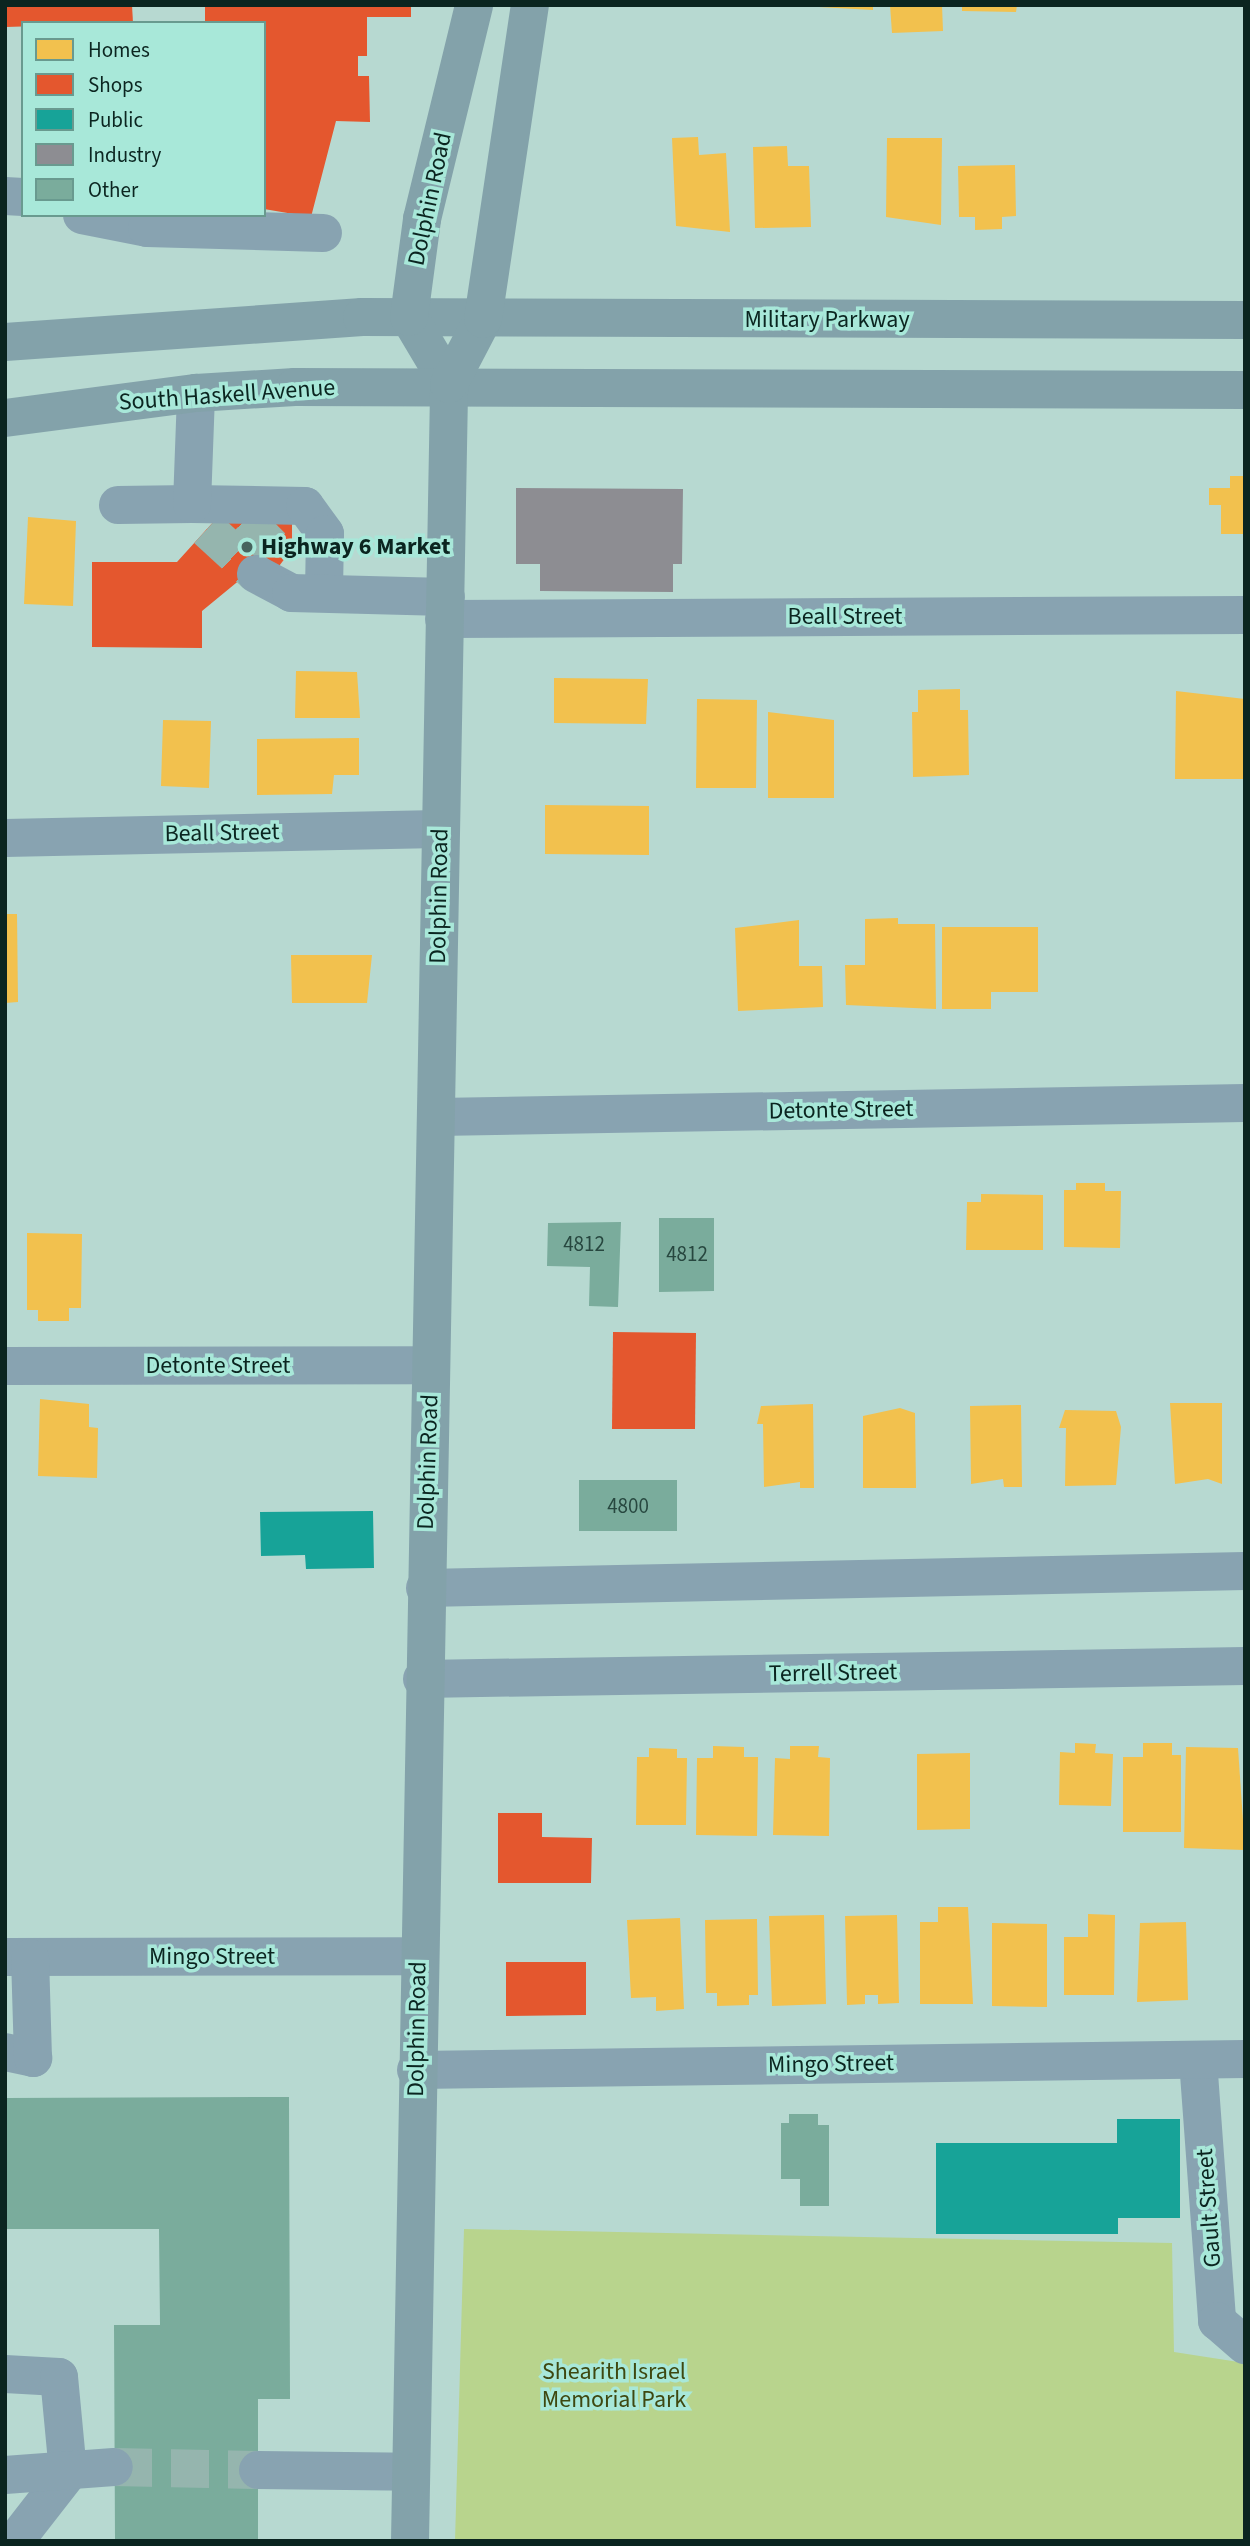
<!DOCTYPE html>
<style>
body{margin:0}
#map{position:relative;width:1250px;height:2546px;overflow:hidden;background:#b7d9d1;font-family:"Source Sans 3",sans-serif}
div>[style]{position:absolute}
[style*='--x']{left:calc(var(--x)*1px);top:calc(var(--y)*1px);width:calc(var(--w)*1px);rotate:calc(var(--a)*1deg)}
.green>*{inset:0;background:#b8d48d}
.homes>*{inset:0;background:#f2c14e}
.shops>*{inset:0;background:#e4572e}
.public>*{inset:0;background:#17a398}
.industry>*{inset:0;background:#8d8d92}
.building>*{inset:0;background:#7aac9c}
.minor-tunnel>*{height:38px;margin-top:-19px;transform-origin:0;background:repeating-linear-gradient(90deg,#95b5ae 0 38px,transparent 0 57px)}
.minor>*{height:38px;margin:-19px;padding:0 19px;transform-origin:19px;border-radius:19px;background:#88a3b1}
.major>*{height:38px;margin:-19px;padding:0 19px;transform-origin:19px;border-radius:19px;background:#83a2aa}
.dots>*{width:19px;height:19px;translate:-50% -50%;box-sizing:border-box;border:4px solid #a8e8d9;border-radius:50%}
span{translate:-50% -50%;white-space:nowrap;text-align:center;line-height:1.15;-webkit-text-stroke:7px #a8e8d9;paint-order:stroke}
.number-label{font-size:21px;color:#27473f}
.number-label span{-webkit-text-stroke-width:0}
.street-label{font-size:24px;color:#0b2520}
.poi-label{font-size:24px;color:#0b2520;font-weight:700}
.left{translate:0 -50%;text-align:left}
.park-label{font-size:24px;color:#3e4810}
.frame{position:absolute;inset:0;border:7px solid #0b2520;pointer-events:none}
.legend{position:absolute;left:21px;top:21px;width:245px;height:196px;box-sizing:border-box;background:#a8e8d9;border:2px solid #699a8f;margin:0;padding:9px 12px;list-style:none;font-size:21px;color:#0b2520}
.legend li{display:flex;align-items:center;gap:14px;height:35px}
.legend b{width:35px;border:2px solid #699a8f}
</style>
<div id="map">
<div class="green">
<div style="clip-path:polygon(464px 2229px,1172px 2243px,1174px 2352px,1245px 2363px,1245px 2541px,455px 2541px)"></div>
</div>
<div class="homes">
<div style="clip-path:polygon(819px 5px,873px 5px,873px 10px,819px 7px)"></div>
<div style="clip-path:polygon(890px 5px,942px 5px,943px 31px,892px 33px)"></div>
<div style="clip-path:polygon(962px 5px,1017px 5px,1016px 12px,962px 11px)"></div>
<div style="clip-path:polygon(698px 137px,699px 155px,726px 153px,730px 232px,676px 226px,672px 138px)"></div>
<div style="clip-path:polygon(887px 138px,942px 138px,941px 225px,886px 217px)"></div>
<div style="clip-path:polygon(787px 146px,788px 166px,809px 166px,811px 227px,755px 228px,753px 147px)"></div>
<div style="clip-path:polygon(1015px 165px,1016px 216px,1002px 217px,1002px 229px,975px 230px,975px 217px,959px 217px,958px 166px)"></div>
<div style="clip-path:polygon(1230px 476px,1244px 476px,1245px 534px,1221px 534px,1221px 505px,1209px 505px,1209px 488px,1230px 488px)"></div>
<div style="clip-path:polygon(28px 517px,76px 521px,73px 606px,24px 604px)"></div>
<div style="clip-path:polygon(296px 671px,357px 672px,360px 718px,295px 718px)"></div>
<div style="clip-path:polygon(554px 678px,648px 679px,646px 724px,554px 723px)"></div>
<div style="clip-path:polygon(960px 689px,960px 710px,968px 710px,969px 775px,913px 777px,912px 712px,918px 712px,918px 690px)"></div>
<div style="clip-path:polygon(1176px 691px,1245px 699px,1245px 779px,1175px 779px)"></div>
<div style="clip-path:polygon(697px 699px,757px 700px,756px 788px,696px 788px)"></div>
<div style="clip-path:polygon(768px 712px,834px 720px,834px 798px,768px 798px)"></div>
<div style="clip-path:polygon(163px 720px,211px 721px,209px 788px,161px 786px)"></div>
<div style="clip-path:polygon(359px 738px,359px 775px,334px 775px,332px 794px,257px 795px,257px 739px)"></div>
<div style="clip-path:polygon(545px 805px,649px 806px,649px 855px,545px 854px)"></div>
<div style="clip-path:polygon(5px 914px,17px 914px,18px 1002px,5px 1003px)"></div>
<div style="clip-path:polygon(898px 918px,898px 924px,935px 924px,936px 1009px,846px 1005px,845px 965px,865px 965px,865px 919px)"></div>
<div style="clip-path:polygon(799px 920px,799px 966px,822px 966px,823px 1007px,738px 1011px,735px 928px)"></div>
<div style="clip-path:polygon(942px 927px,1038px 927px,1038px 992px,991px 992px,991px 1009px,942px 1009px)"></div>
<div style="clip-path:polygon(291px 955px,372px 955px,367px 1003px,292px 1003px)"></div>
<div style="clip-path:polygon(1076px 1183px,1105px 1183px,1105px 1191px,1121px 1191px,1120px 1248px,1064px 1247px,1064px 1190px,1076px 1190px)"></div>
<div style="clip-path:polygon(981px 1194px,1043px 1195px,1043px 1250px,966px 1250px,967px 1202px,981px 1202px)"></div>
<div style="clip-path:polygon(27px 1233px,82px 1234px,81px 1308px,69px 1308px,69px 1321px,38px 1321px,38px 1310px,27px 1310px)"></div>
<div style="clip-path:polygon(40px 1399px,89px 1404px,89px 1427px,98px 1428px,97px 1478px,38px 1476px)"></div>
<div style="clip-path:polygon(1170px 1403px,1222px 1403px,1222px 1484px,1208px 1479px,1175px 1484px)"></div>
<div style="clip-path:polygon(813px 1404px,814px 1488px,800px 1488px,800px 1482px,764px 1487px,763px 1424px,757px 1424px,761px 1406px)"></div>
<div style="clip-path:polygon(1021px 1405px,1022px 1487px,1004px 1487px,1003px 1479px,971px 1484px,970px 1406px)"></div>
<div style="clip-path:polygon(900px 1408px,915px 1413px,916px 1488px,863px 1488px,863px 1416px)"></div>
<div style="clip-path:polygon(1065px 1410px,1116px 1411px,1121px 1427px,1116px 1485px,1065px 1486px,1066px 1428px,1059px 1428px)"></div>
<div style="clip-path:polygon(1075px 1743px,1096px 1744px,1095px 1753px,1113px 1754px,1111px 1806px,1059px 1805px,1060px 1752px,1075px 1753px)"></div>
<div style="clip-path:polygon(1143px 1743px,1172px 1743px,1172px 1755px,1181px 1755px,1181px 1832px,1123px 1832px,1123px 1757px,1143px 1757px)"></div>
<div style="clip-path:polygon(713px 1746px,744px 1747px,744px 1757px,758px 1757px,757px 1836px,696px 1835px,697px 1758px,713px 1758px)"></div>
<div style="clip-path:polygon(790px 1746px,819px 1746px,818px 1757px,830px 1758px,829px 1836px,773px 1835px,775px 1758px,790px 1759px)"></div>
<div style="clip-path:polygon(1186px 1747px,1238px 1748px,1245px 1850px,1184px 1848px)"></div>
<div style="clip-path:polygon(649px 1748px,677px 1749px,677px 1758px,687px 1758px,686px 1825px,636px 1825px,637px 1757px,649px 1757px)"></div>
<div style="clip-path:polygon(970px 1753px,970px 1829px,917px 1830px,917px 1754px)"></div>
<div style="clip-path:polygon(938px 1907px,968px 1907px,973px 2004px,920px 2004px,920px 1922px,938px 1922px)"></div>
<div style="clip-path:polygon(1088px 1914px,1115px 1915px,1114px 1995px,1064px 1995px,1064px 1937px,1088px 1937px)"></div>
<div style="clip-path:polygon(824px 1915px,826px 2004px,772px 2006px,769px 1916px)"></div>
<div style="clip-path:polygon(897px 1915px,899px 2003px,878px 2004px,878px 1995px,865px 1995px,865px 2004px,847px 2005px,845px 1916px)"></div>
<div style="clip-path:polygon(680px 1918px,684px 2009px,656px 2011px,656px 1997px,631px 1998px,627px 1920px)"></div>
<div style="clip-path:polygon(757px 1919px,758px 1995px,749px 1995px,749px 2005px,717px 2006px,717px 1993px,706px 1993px,705px 1920px)"></div>
<div style="clip-path:polygon(1186px 1922px,1188px 2000px,1137px 2002px,1140px 1923px)"></div>
<div style="clip-path:polygon(992px 1923px,1047px 1924px,1047px 2007px,992px 2006px)"></div>
</div>
<div class="shops">
<div style="clip-path:polygon(5px 5px,132px 5px,133px 23px,6px 27px)"></div>
<div style="clip-path:polygon(205px 5px,411px 5px,411px 17px,367px 17px,367px 56px,358px 56px,358px 76px,369px 76px,370px 122px,336px 121px,311px 217px,264px 209px,264px 23px,205px 23px)"></div>
<div style="clip-path:polygon(292px 519px,292px 549px,273px 574px,247px 574px,202px 611px,202px 648px,92px 647px,92px 562px,177px 562px,215px 520px)"></div>
<div style="clip-path:polygon(613px 1332px,696px 1333px,695px 1429px,612px 1429px)"></div>
<div style="clip-path:polygon(498px 1813px,542px 1813px,542px 1837px,592px 1838px,591px 1883px,498px 1883px)"></div>
<div style="clip-path:polygon(506px 1962px,586px 1962px,586px 2015px,506px 2016px)"></div>
</div>
<div class="public">
<div style="clip-path:polygon(373px 1511px,374px 1568px,306px 1569px,305px 1555px,261px 1556px,260px 1512px)"></div>
<div style="clip-path:polygon(1117px 2119px,1180px 2119px,1180px 2218px,1118px 2218px,1118px 2234px,936px 2234px,936px 2143px,1117px 2143px)"></div>
</div>
<div class="industry">
<div style="clip-path:polygon(516px 488px,683px 489px,682px 564px,673px 564px,673px 592px,540px 591px,540px 564px,516px 564px)"></div>
</div>
<div class="building">
<div style="clip-path:polygon(659px 1218px,714px 1218px,714px 1291px,659px 1292px)"></div>
<div style="clip-path:polygon(621px 1222px,618px 1307px,589px 1306px,590px 1267px,547px 1266px,548px 1223px)"></div>
<div style="clip-path:polygon(579px 1480px,677px 1480px,677px 1531px,579px 1531px)"></div>
<div style="clip-path:polygon(289px 2097px,290px 2399px,258px 2399px,258px 2541px,115px 2541px,114px 2325px,160px 2325px,159px 2229px,5px 2229px,5px 2098px)"></div>
<div style="clip-path:polygon(789px 2114px,818px 2114px,818px 2125px,829px 2125px,829px 2206px,800px 2206px,800px 2179px,781px 2179px,781px 2123px,789px 2123px)"></div>
</div>
<div class="minor-tunnel">
<div style="--x:245;--y:520;--w:55;--a:45"></div>
<div style="--x:207;--y:529;--w:67;--a:42.6"></div>
<div style="--x:114;--y:2467;--w:144;--a:1.2"></div>
</div>
<div class="minor">
<div style="--x:5;--y:196;--w:18;--a:3"></div>
<div style="--x:82;--y:215;--w:66;--a:11.3"></div>
<div style="--x:147;--y:228;--w:176;--a:1.6"></div>
<div style="--x:192;--y:504;--w:113;--a:1"></div>
<div style="--x:305;--y:506;--w:34;--a:54"></div>
<div style="--x:325;--y:534;--w:59;--a:91"></div>
<div style="--x:118;--y:505;--w:74;--a:-0.8"></div>
<div style="--x:192;--y:504;--w:111;--a:-87.9"></div>
<div style="--x:256;--y:574;--w:40;--a:28"></div>
<div style="--x:291;--y:593;--w:155;--a:1.5"></div>
<div style="--x:444;--y:619;--w:801;--a:-0.29"></div>
<div style="--x:5;--y:838;--w:434;--a:-1.2"></div>
<div style="--x:437;--y:1117;--w:808;--a:-0.99"></div>
<div style="--x:5;--y:1366;--w:426;--a:-0.1"></div>
<div style="--x:425;--y:1588;--w:820;--a:-1.19"></div>
<div style="--x:422;--y:1679;--w:823;--a:-0.9"></div>
<div style="--x:5;--y:1957;--w:413;--a:-0.1"></div>
<div style="--x:5;--y:2052;--w:29;--a:12"></div>
<div style="--x:33;--y:2058;--w:100;--a:-91.7"></div>
<div style="--x:1198;--y:2060;--w:262;--a:85.8"></div>
<div style="--x:1217;--y:2321;--w:37;--a:41"></div>
<div style="--x:416;--y:2070;--w:829;--a:-0.76"></div>
<div style="--x:5;--y:2374;--w:54;--a:3.2"></div>
<div style="--x:59;--y:2377;--w:96;--a:84.6"></div>
<div style="--x:68;--y:2473;--w:86;--a:127.9"></div>
<div style="--x:258;--y:2470;--w:153;--a:0.7"></div>
<div style="--x:5;--y:2475;--w:109;--a:-4.2"></div>
</div>
<div class="major">
<div style="--x:5;--y:342;--w:358;--a:-4"></div>
<div style="--x:362;--y:317;--w:883;--a:0.19"></div>
<div style="--x:449;--y:384;--w:78;--a:-120.8"></div>
<div style="--x:409;--y:317;--w:99;--a:-82.4"></div>
<div style="--x:422;--y:219;--w:220;--a:-76.3"></div>
<div style="--x:5;--y:418;--w:193;--a:-7.5"></div>
<div style="--x:196;--y:393;--w:99;--a:-3.5"></div>
<div style="--x:295;--y:387;--w:950;--a:0.18"></div>
<div style="--x:410;--y:2541;--w:2157;--a:-88.96"></div>
<div style="--x:449;--y:384;--w:73;--a:-62.4"></div>
<div style="--x:483;--y:319;--w:317;--a:-81.5"></div>
</div>
<div class="dots">
<div style="left:247px;top:547px;background:#47645e"></div>
</div>
<div class="number-label">
<span style="left:584px;top:1244px">4812</span>
<span style="left:687px;top:1254px">4812</span>
<span style="left:628px;top:1506px">4800</span>
</div>
<div class="street-label">
<span style="left:430px;top:199px;rotate:-78deg">Dolphin Road</span>
<span style="left:827px;top:320px">Military Parkway</span>
<span style="left:227px;top:395px;rotate:-4deg">South Haskell Avenue</span>
<span style="left:845px;top:617px">Beall Street</span>
<span style="left:222px;top:833px;rotate:-1deg">Beall Street</span>
<span style="left:439px;top:896px;rotate:-89deg">Dolphin Road</span>
<span style="left:841px;top:1110px;rotate:-1deg">Detonte Street</span>
<span style="left:218px;top:1366px">Detonte Street</span>
<span style="left:428px;top:1462px;rotate:-88deg">Dolphin Road</span>
<span style="left:833px;top:1673px;rotate:-1deg">Terrell Street</span>
<span style="left:212px;top:1957px">Mingo Street</span>
<span style="left:417px;top:2029px;rotate:-89deg">Dolphin Road</span>
<span style="left:831px;top:2064px;rotate:-1deg">Mingo Street</span>
<span style="left:1209px;top:2208px;rotate:-94deg">Gault Street</span>
</div>
<div class="poi-label">
<span class="left" style="left:261px;top:547px">Highway 6 Market</span>
</div>
<div class="park-label">
<span style="left:614px;top:2386px">Shearith Israel<br>Memorial Park</span>
</div>
<div class="frame"></div>
<ul class="legend">
<li><b style="height:19px;background:#f2c14e"></b>Homes</li>
<li><b style="height:19px;background:#e4572e"></b>Shops</li>
<li><b style="height:19px;background:#17a398"></b>Public</li>
<li><b style="height:19px;background:#8d8d92"></b>Industry</li>
<li><b style="height:19px;background:#7aac9c"></b>Other</li>
</ul>
</div>
